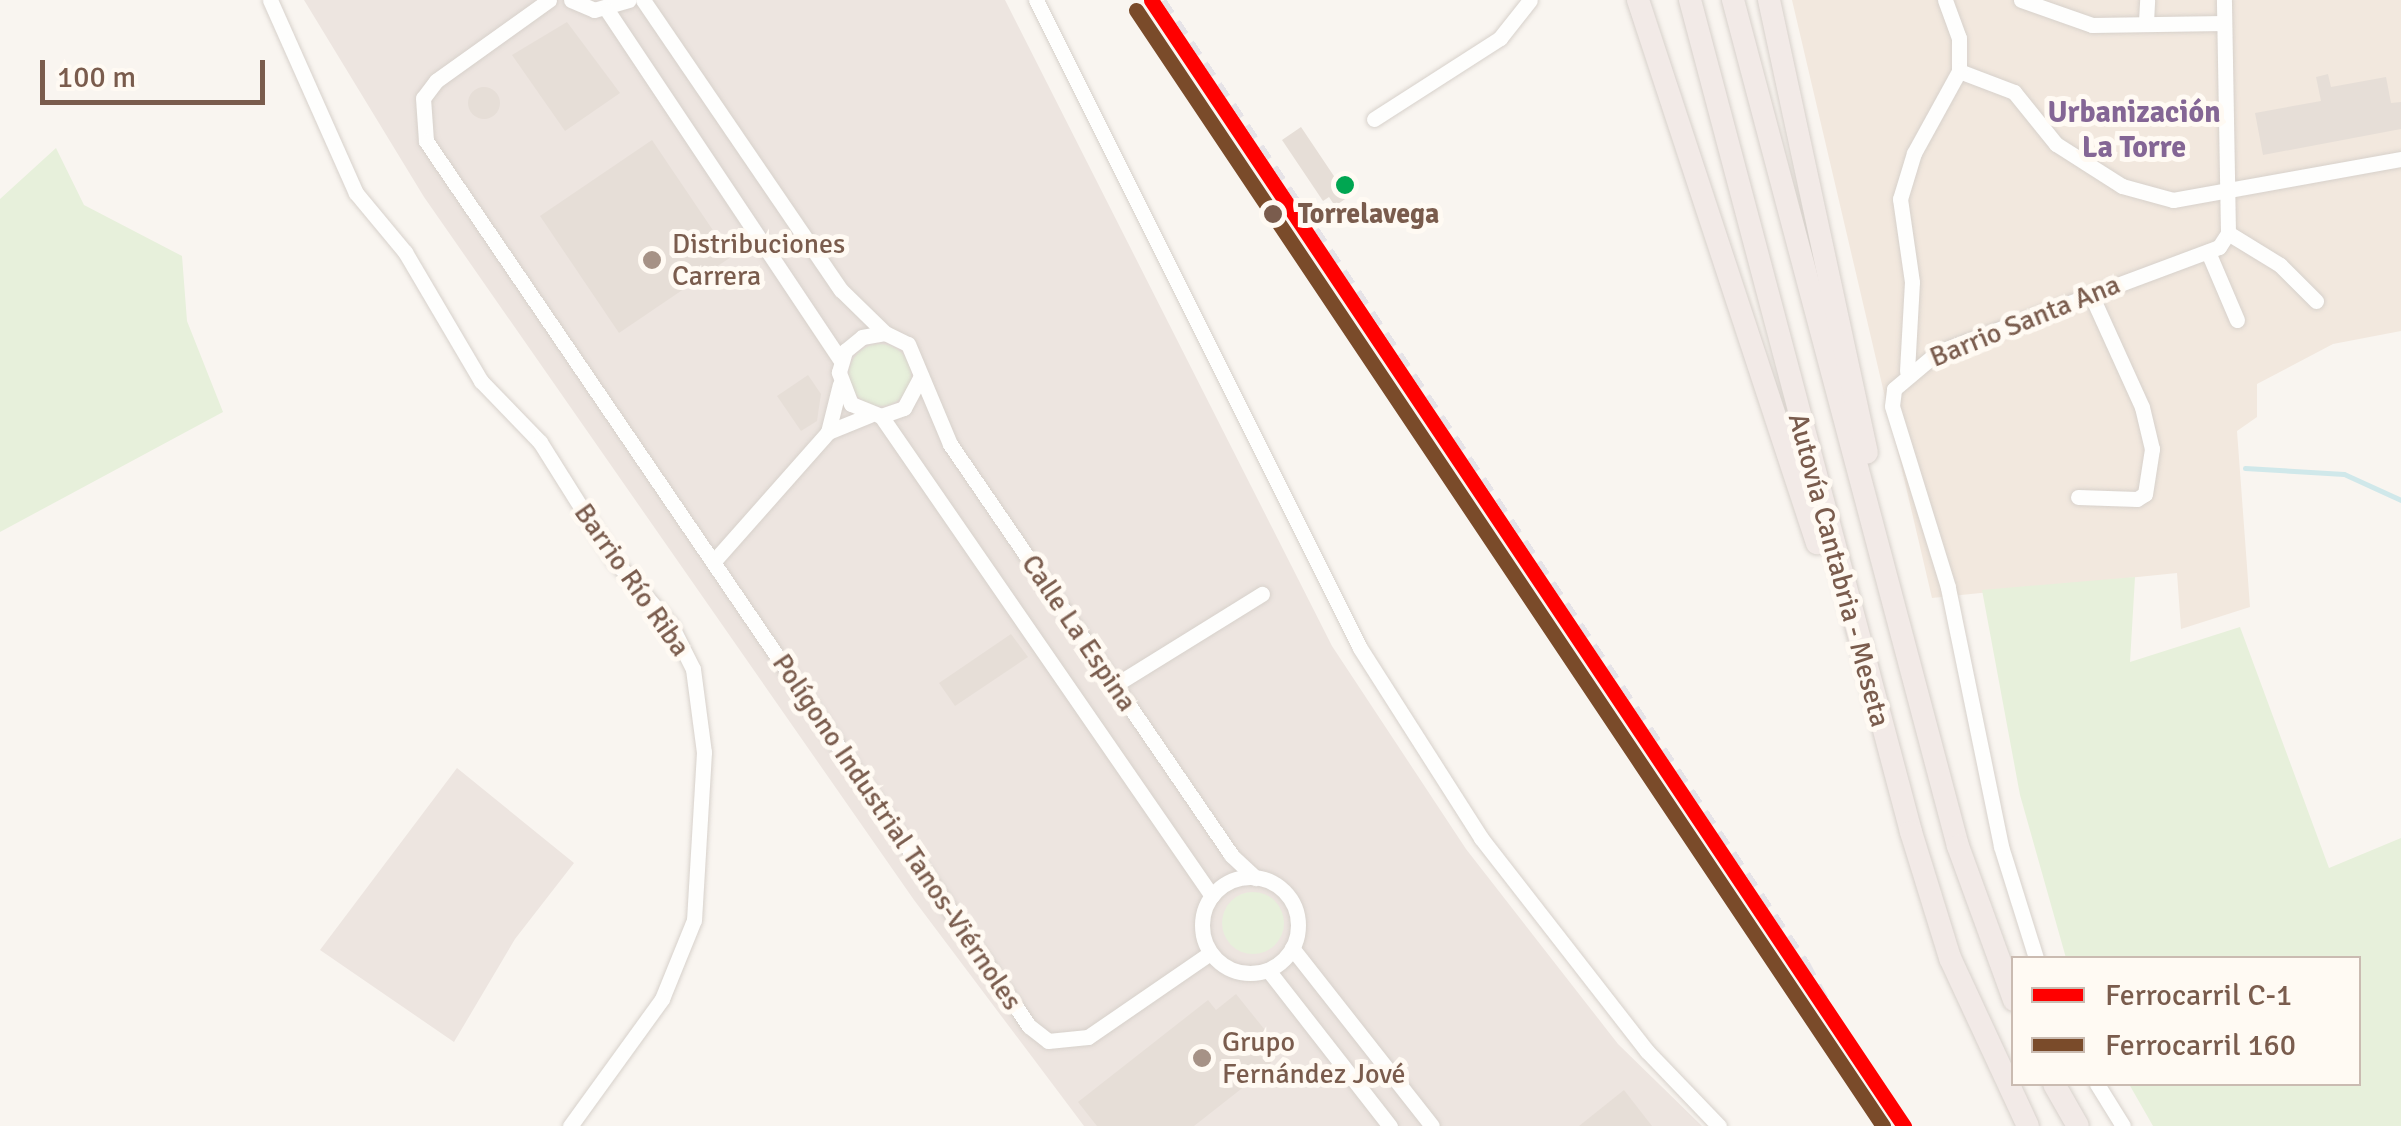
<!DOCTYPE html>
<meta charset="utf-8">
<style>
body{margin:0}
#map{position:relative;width:2401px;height:1126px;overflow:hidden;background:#f9f5f0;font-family:Signika,sans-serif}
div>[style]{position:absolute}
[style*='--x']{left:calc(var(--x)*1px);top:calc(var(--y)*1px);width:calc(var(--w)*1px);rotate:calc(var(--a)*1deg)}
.residential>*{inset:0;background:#f2e8de}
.industrial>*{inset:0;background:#ede5e0}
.green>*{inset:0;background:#e7f0db}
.round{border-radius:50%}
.stream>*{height:5px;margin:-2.5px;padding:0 2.5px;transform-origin:2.5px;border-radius:2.5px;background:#d0e8ea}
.building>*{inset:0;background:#e6ded7}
.roads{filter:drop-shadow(0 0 2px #d7d1cb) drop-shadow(0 0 2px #d7d1cb)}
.minor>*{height:15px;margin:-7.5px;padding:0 7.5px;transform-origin:7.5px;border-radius:7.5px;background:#fefefd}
.minor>.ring{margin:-7.5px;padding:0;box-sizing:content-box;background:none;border:15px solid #fefefd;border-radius:50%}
.highway>*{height:22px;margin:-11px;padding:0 11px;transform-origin:11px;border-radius:11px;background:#f2eae7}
.rail>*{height:5px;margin-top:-2.5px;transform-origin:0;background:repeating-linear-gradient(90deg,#e6e3e7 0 15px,transparent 0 25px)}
.rail-1>*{height:15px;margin:-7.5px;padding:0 7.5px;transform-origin:7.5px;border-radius:7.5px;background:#f00}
.rail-2>*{height:15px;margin:-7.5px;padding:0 7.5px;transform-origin:7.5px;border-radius:7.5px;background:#7a4b2a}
.dots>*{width:28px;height:28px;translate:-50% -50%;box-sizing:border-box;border:5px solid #fffaf3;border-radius:50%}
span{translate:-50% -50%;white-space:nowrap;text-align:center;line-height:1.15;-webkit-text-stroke:10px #fffaf3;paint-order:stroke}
.stop-label{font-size:28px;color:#7a5c4d;font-weight:700}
.left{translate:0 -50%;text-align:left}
.poi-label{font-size:28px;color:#7a5c4d}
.street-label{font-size:28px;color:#7a5c4d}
.neighbourhood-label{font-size:30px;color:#846695;font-weight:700}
.legend{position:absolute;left:2011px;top:956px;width:350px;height:130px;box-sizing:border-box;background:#fffaf3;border:2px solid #cabbb1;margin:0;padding:12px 18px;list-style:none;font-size:30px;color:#7a5c4d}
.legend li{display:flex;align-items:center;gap:20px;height:50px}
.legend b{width:50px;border:2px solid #cabbb1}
.scale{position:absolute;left:40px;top:60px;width:225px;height:45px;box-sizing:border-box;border:5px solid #7a5c4d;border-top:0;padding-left:12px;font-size:30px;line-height:35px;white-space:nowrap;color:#7a5c4d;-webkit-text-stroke:8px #fffaf3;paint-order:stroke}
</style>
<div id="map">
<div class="residential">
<div style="clip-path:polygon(1792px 0,2401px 0,2401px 331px,2333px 344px,2257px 384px,2257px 417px,2237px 431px,2250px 607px,2181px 629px,2177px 573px,1932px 598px)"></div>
</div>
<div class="industrial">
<div style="clip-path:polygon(304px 0,1005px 0,1332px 646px,1466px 849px,1618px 1044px,1702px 1126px,1084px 1126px,914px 900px,424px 197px)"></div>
<div style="clip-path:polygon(457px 768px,574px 863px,515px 939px,454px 1042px,320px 950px)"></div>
</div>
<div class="green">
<div style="clip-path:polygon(56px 148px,84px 205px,182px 256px,187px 321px,223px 412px,0 532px,0 199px)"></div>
<div class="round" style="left:849px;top:344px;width:62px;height:62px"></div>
<div style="clip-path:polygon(2135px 577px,2130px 662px,2240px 627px,2329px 868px,2401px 838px,2401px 1126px,2153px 1126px,2129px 1084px,2358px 1084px,2358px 958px,2066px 958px,2020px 795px,1982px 590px)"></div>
<div class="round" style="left:1222px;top:892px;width:62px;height:62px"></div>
</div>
<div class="stream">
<div style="--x:2245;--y:468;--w:99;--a:3.5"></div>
<div style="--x:2344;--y:474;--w:63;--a:24.5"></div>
</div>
<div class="building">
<div style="clip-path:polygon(567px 22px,620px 93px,565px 131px,512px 55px)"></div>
<div style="clip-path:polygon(2328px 74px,2331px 87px,2386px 77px,2391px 103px,2401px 102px,2401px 129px,2263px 155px,2255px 113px,2321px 101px,2316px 77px)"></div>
<div class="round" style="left:468px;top:87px;width:32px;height:32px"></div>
<div style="clip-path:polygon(1301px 127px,1348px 197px,1335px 206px,1329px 197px,1323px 201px,1282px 140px)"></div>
<div style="clip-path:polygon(652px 140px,731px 257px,619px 333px,540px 216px)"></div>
<div style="clip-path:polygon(808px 375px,821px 394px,817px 421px,801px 431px,777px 396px)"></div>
<div style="clip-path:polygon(1011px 634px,1028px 657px,955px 706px,939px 683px)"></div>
<div style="clip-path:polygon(1236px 994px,1281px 1050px,1264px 1071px,1194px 1126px,1097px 1126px,1078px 1102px,1208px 1000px,1216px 1010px)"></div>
<div style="clip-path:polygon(1624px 1090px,1652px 1126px,1579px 1126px)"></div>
</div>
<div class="roads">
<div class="minor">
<div style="--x:270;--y:0;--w:211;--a:66"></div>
<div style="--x:356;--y:193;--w:77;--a:50.3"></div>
<div style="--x:405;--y:252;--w:150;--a:59.5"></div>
<div style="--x:481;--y:381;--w:85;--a:46"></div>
<div style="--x:540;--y:442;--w:139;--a:57.9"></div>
<div style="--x:614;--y:560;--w:86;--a:48.8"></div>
<div style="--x:671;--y:625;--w:49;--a:63.4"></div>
<div style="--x:693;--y:669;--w:84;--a:82.5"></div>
<div style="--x:704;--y:752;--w:168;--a:93.4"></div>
<div style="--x:694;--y:920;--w:85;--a:112.1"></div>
<div style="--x:662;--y:999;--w:157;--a:125.9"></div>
<div style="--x:549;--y:0;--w:139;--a:144.4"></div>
<div style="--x:436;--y:81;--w:21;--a:127"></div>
<div style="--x:423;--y:98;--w:43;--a:86"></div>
<div style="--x:426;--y:141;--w:1071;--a:55.73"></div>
<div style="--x:1029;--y:1026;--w:24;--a:38"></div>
<div style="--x:1048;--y:1041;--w:40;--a:-5.7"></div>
<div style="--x:1088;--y:1037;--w:148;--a:-34.5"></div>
<div style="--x:571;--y:0;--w:25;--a:23"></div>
<div style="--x:594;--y:10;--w:36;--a:-16"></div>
<div style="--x:643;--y:0;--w:351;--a:55.7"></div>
<div style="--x:841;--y:290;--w:62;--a:44.3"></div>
<div style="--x:1036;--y:0;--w:724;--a:63.43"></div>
<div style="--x:1360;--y:648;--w:225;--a:57.5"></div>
<div style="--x:1481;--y:838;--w:270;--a:52.1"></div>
<div style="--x:1647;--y:1051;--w:104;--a:46.2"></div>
<div style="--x:1945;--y:0;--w:40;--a:69.8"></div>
<div style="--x:1959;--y:38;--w:33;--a:90"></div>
<div style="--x:1959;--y:71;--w:59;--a:20.9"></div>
<div style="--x:2014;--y:92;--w:67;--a:51.1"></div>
<div style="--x:2056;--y:144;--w:78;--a:32.5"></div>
<div style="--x:2122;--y:186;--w:53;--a:15.4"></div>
<div style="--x:2173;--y:200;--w:232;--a:-10.2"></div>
<div style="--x:2021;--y:0;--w:75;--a:19.4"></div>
<div style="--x:2092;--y:25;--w:132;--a:-0.9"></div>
<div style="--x:607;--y:10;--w:422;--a:56.3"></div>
<div style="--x:2146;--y:22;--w:22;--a:-87"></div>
<div style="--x:1374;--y:119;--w:150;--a:-32.7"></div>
<div style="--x:1500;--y:38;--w:48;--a:-51.7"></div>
<div style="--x:2228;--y:233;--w:61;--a:31.6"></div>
<div style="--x:2280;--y:265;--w:51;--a:45"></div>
<div style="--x:2208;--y:252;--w:74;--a:66.9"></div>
<div style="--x:1907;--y:371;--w:89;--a:-86.8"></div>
<div style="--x:1912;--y:282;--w:84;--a:-98.2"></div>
<div style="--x:1900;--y:199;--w:48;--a:-73.1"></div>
<div style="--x:1914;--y:153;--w:94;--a:-61.2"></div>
<div style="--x:921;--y:376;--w:36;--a:118"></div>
<div style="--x:904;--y:408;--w:24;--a:161"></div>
<div style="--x:881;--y:416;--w:32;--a:-158"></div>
<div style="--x:851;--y:404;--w:34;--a:-111"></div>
<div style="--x:839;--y:372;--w:22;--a:-74"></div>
<div style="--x:845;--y:351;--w:22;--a:-39"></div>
<div style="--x:862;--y:337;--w:23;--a:-10"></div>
<div style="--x:885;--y:333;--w:25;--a:26"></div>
<div style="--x:908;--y:344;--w:108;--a:67.2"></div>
<div style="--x:950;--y:444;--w:498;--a:55.6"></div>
<div style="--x:1231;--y:855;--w:34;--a:43"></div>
<div style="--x:881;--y:416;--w:583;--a:55.41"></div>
<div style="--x:828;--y:432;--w:49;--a:-76"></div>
<div style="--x:2078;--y:497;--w:59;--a:1.9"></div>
<div style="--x:2137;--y:499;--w:9;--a:-32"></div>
<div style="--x:2145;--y:494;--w:46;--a:-81.2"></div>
<div style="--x:2152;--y:449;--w:43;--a:-103.4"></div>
<div style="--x:2142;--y:407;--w:121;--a:-114.4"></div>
<div style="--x:714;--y:561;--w:172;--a:-48.5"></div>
<div style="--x:828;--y:432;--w:45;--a:-22"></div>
<div style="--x:1115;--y:685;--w:173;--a:-31.8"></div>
<div class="ring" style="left:1202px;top:877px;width:81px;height:81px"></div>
<div style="--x:1292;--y:948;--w:226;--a:51.8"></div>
<div style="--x:2036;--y:958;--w:117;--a:-107.4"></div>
<div style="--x:2001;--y:846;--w:264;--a:-101.6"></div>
<div style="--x:1948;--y:587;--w:189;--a:-107.2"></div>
<div style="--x:1892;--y:406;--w:17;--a:-83"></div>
<div style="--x:1894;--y:389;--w:57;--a:-40.1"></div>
<div style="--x:1938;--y:352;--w:300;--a:-20.5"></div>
<div style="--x:2219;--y:247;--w:17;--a:-57"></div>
<div style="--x:2228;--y:233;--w:233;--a:-91"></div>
<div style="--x:1268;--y:970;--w:198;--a:52"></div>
<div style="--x:2097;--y:1084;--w:49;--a:58.2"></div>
</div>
<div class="highway">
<div style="--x:1638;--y:0;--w:572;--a:71.76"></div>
<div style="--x:1690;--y:0;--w:861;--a:75.12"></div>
<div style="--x:1911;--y:832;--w:132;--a:72.8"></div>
<div style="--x:1950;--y:958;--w:185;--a:65.1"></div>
<div style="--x:1733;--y:0;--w:875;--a:75.11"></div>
<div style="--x:1958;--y:846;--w:164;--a:70"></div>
<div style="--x:1769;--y:0;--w:463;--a:77.8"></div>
<div style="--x:2054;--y:1084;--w:48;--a:60.3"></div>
</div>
</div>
<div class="rail">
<div style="--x:1164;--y:0;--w:1157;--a:56.24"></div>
<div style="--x:1807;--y:962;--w:100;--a:61.9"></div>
</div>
<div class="rail-1">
<div style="--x:1151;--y:0;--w:1355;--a:56.23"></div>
</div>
<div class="rail-2">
<div style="--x:1136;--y:10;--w:1343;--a:56.2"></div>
</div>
<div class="dots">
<div style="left:1345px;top:185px;background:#00a651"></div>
<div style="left:1273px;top:214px;background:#7a5c4d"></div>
<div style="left:652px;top:260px;background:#a69286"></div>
<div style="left:1202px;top:1058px;background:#a69286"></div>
</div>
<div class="stop-label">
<span class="left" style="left:1298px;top:214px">Torrelavega</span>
</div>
<div class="poi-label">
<span class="left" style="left:672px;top:260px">Distribuciones<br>Carrera</span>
<span class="left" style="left:1222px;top:1058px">Grupo<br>Fernández Jové</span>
</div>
<div class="street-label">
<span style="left:2025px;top:321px;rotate:-22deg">Barrio Santa Ana</span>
<span style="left:1839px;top:570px;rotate:75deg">Autovía Cantabria - Meseta</span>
<span style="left:632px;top:580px;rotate:55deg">Barrio Río Riba</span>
<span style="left:1079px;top:633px;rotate:56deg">Calle La Espina</span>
<span style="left:897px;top:832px;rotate:56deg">Polígono Industrial Tanos-Viérnoles</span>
</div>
<div class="neighbourhood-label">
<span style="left:2134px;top:130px">Urbanización<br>La Torre</span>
</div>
<ul class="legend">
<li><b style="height:12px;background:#f00"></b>Ferrocarril C-1</li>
<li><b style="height:12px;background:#7a4b2a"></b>Ferrocarril 160</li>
</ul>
<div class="scale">100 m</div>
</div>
